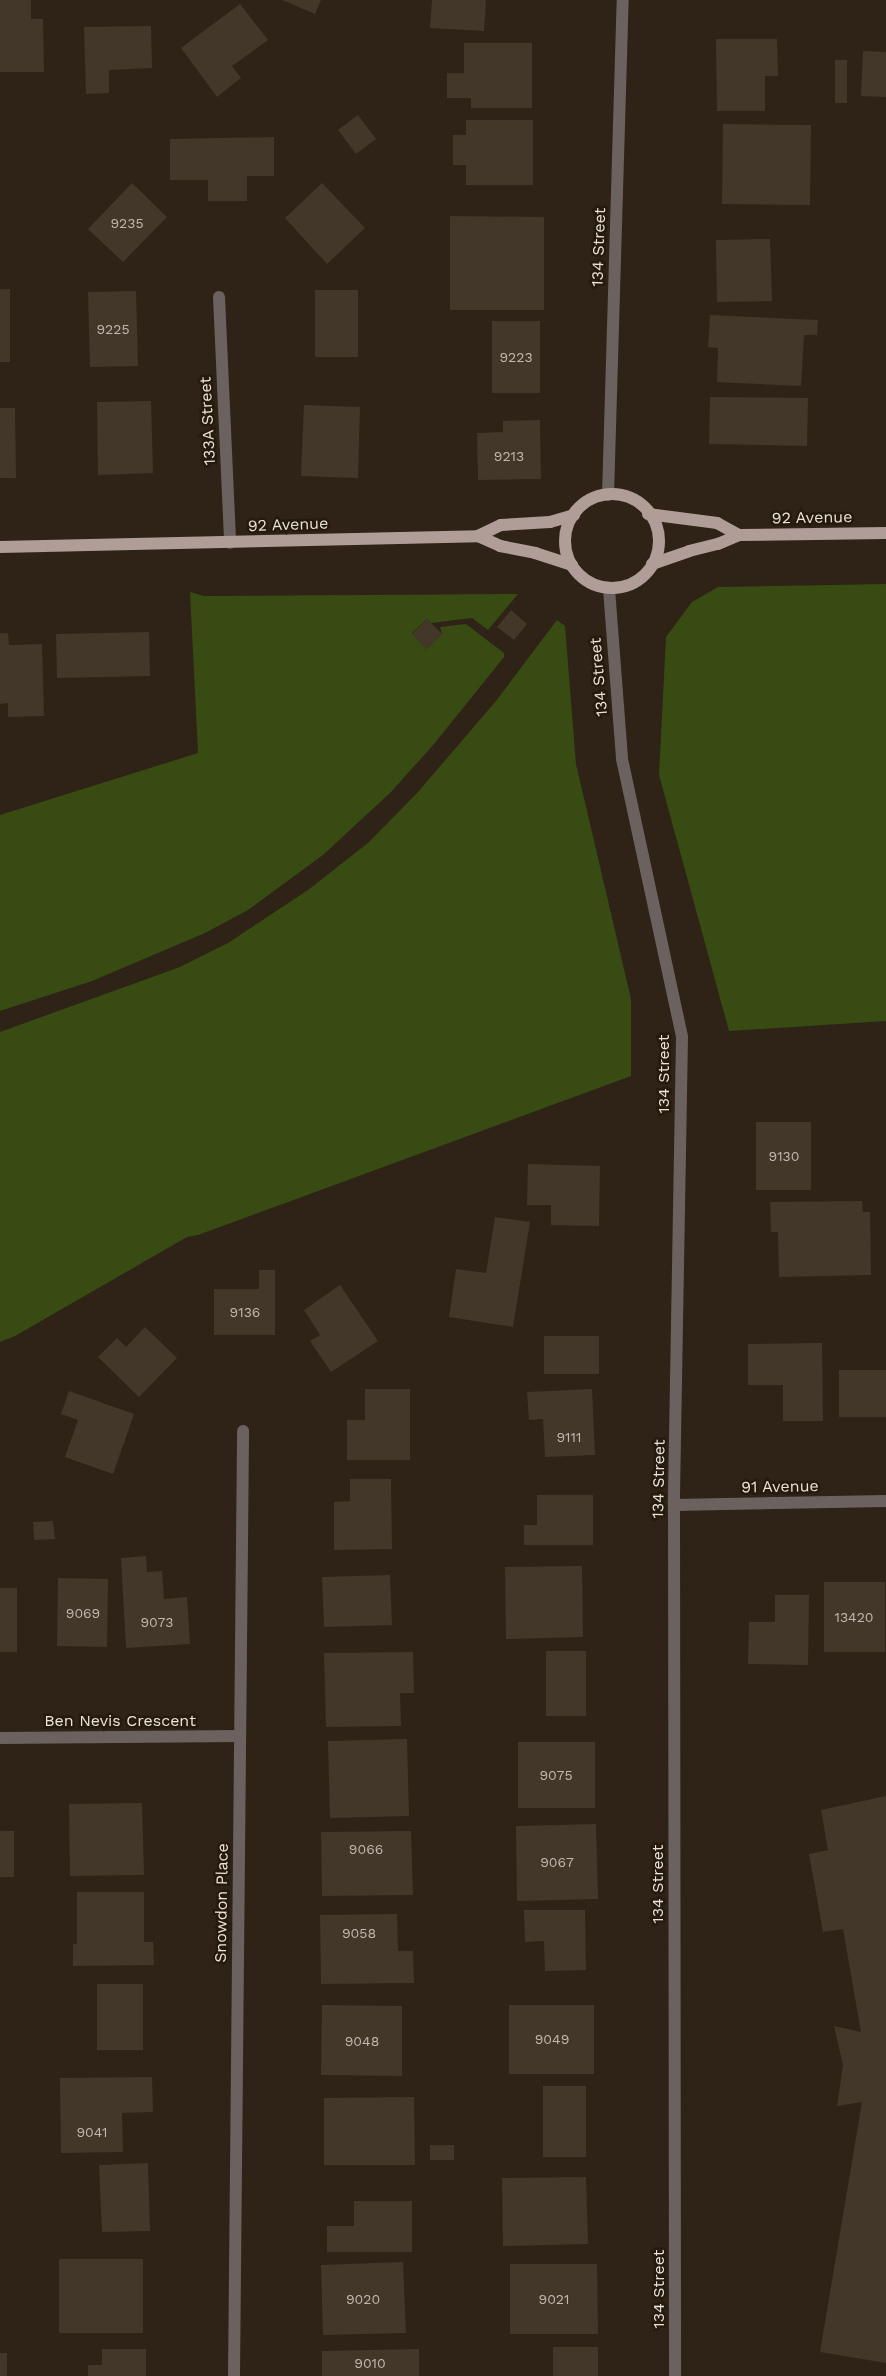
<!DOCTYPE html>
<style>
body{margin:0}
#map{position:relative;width:886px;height:2376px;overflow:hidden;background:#2e2316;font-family:"Work Sans",sans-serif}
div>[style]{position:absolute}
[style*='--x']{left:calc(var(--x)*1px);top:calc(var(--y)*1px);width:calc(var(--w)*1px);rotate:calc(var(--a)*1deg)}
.green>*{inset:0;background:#384b13}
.building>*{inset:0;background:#433729}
.minor>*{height:12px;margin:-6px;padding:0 6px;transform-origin:6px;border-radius:6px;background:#6b615f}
.major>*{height:12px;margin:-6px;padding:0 6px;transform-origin:6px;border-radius:6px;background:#b09d98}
.major>.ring{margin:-6px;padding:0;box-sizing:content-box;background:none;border:12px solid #b09d98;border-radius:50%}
span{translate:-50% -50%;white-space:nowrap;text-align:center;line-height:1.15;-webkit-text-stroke:5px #251a0c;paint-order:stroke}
.number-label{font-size:14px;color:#c0b8ae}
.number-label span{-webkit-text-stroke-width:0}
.street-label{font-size:16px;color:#eae3da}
</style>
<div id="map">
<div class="green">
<div style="clip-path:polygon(886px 584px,886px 1021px,729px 1031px,659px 775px,666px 637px,692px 602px,718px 587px)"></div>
<div style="clip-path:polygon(190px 592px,204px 596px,518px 594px,488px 630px,472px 618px,431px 623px,427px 619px,412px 633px,426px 649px,442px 634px,440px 627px,466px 624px,504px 653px,504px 657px,434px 744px,391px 792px,323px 855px,248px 910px,205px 933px,92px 981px,0 1011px,0 815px,198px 753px)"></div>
<div style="clip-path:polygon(557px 620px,565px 626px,576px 764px,631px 999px,631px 1076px,198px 1235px,187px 1237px,15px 1336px,0 1342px,0 1032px,180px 967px,228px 943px,308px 890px,368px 843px,418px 792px,496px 701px)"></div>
</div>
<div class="building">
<div style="clip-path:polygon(0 0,31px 0,31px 19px,43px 19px,44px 72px,0 72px)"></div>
<div style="clip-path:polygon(282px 0,321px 0,315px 14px)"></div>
<div style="clip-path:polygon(432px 0,486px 0,484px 31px,430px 28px)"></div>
<div style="clip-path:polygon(240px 4px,268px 40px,232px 66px,241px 78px,217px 97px,181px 48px)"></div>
<div style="clip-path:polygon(151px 26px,152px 68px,109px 70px,109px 93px,86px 94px,84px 27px)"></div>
<div style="clip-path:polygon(716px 39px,777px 39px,778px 76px,765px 76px,765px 111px,717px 111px)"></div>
<div style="clip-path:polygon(464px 43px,532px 43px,532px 108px,471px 108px,471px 98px,447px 98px,447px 73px,464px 73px)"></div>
<div style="clip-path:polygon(863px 51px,886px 52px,886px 97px,861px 96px)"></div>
<div style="clip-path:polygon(835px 60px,847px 60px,847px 103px,835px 103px)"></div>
<div style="clip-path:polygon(358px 115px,376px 139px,356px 154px,338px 130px)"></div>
<div style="clip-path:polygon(466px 120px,533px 120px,533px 185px,466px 185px,466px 165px,453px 165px,453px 135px,466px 135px)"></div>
<div style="clip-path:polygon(723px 124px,811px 125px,810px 205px,722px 204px)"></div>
<div style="clip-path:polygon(274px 137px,274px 176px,247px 176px,247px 201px,208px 201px,208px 180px,170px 180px,170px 139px)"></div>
<div style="clip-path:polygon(132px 183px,167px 217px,123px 262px,88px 229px)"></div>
<div style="clip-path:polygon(322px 183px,365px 228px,327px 264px,285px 218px)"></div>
<div style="clip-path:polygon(450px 216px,544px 217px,544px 310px,450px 310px)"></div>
<div style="clip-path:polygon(770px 239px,772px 301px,717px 302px,716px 240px)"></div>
<div style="clip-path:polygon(0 289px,10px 289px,10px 362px,0 362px)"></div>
<div style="clip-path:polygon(315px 290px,358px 290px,358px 357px,315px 357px)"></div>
<div style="clip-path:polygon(136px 291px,138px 366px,90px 367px,88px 292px)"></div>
<div style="clip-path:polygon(710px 315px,818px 320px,817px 335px,804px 335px,801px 386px,717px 382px,718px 348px,708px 347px)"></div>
<div style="clip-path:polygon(492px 321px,540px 321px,540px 393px,492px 393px)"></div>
<div style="clip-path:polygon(710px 397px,808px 398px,807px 446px,709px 444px)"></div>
<div style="clip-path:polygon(151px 401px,153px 473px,98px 475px,97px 402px)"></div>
<div style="clip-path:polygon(304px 405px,360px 407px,358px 478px,301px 476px)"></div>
<div style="clip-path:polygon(0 408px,15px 408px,16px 478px,0 478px)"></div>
<div style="clip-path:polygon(540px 420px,541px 479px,478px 480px,477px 433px,503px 432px,503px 421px)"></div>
<div style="clip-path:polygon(511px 610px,527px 624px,514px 640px,497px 627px)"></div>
<div style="clip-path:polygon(427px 619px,442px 634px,426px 649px,412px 634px)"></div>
<div style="clip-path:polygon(149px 632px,150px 676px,57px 678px,56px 634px)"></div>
<div style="clip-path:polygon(0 633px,8px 633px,9px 645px,42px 644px,44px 716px,8px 717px,8px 703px,0 704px)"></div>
<div style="clip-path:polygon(756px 1122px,811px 1122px,811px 1190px,756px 1190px)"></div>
<div style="clip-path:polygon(528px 1164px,600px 1166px,599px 1226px,551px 1225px,551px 1205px,527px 1205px)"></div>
<div style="clip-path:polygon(862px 1201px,863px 1212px,870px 1212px,871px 1275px,779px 1277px,778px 1232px,771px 1232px,770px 1202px)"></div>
<div style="clip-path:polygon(495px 1217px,530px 1222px,513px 1327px,449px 1317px,456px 1269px,486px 1273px)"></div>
<div style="clip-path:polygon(259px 1270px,275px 1270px,275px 1335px,214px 1335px,214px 1289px,259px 1289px)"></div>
<div style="clip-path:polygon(340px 1285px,378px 1341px,331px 1372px,310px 1341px,320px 1335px,304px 1310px)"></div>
<div style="clip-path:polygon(145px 1327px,177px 1358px,139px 1397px,98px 1357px,117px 1338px,126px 1347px)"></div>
<div style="clip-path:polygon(544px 1336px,599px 1336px,599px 1374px,544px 1374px)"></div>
<div style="clip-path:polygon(822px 1343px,823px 1421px,783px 1421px,783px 1385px,748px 1385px,748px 1344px)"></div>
<div style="clip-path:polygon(839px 1370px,886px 1370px,886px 1417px,839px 1417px)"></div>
<div style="clip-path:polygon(365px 1389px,410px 1389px,410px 1460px,347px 1460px,347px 1420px,365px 1420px)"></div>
<div style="clip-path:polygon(592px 1389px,595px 1455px,545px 1457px,543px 1419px,529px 1420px,527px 1392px)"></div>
<div style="clip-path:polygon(69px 1391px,134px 1414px,113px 1474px,65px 1457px,78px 1420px,61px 1414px)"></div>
<div style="clip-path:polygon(350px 1479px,391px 1479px,392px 1549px,334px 1550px,334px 1502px,350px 1501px)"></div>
<div style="clip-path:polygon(537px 1495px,593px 1495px,593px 1545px,524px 1545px,524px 1525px,537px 1525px)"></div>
<div style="clip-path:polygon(53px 1521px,55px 1539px,34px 1540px,33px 1522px)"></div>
<div style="clip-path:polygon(146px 1556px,147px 1572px,162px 1571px,164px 1599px,187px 1597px,190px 1644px,126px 1648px,121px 1558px)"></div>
<div style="clip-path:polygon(582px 1566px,583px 1637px,506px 1639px,505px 1567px)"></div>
<div style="clip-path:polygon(390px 1575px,392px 1625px,324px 1627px,322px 1577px)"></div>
<div style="clip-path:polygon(58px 1578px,108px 1579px,107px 1647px,57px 1646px)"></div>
<div style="clip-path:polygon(824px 1582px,885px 1582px,885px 1652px,824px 1652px)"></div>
<div style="clip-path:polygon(0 1588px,17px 1588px,17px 1652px,0 1652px)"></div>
<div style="clip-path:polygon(775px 1595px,809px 1595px,808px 1665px,748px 1664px,749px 1622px,775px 1622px)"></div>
<div style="clip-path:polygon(546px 1651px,586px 1651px,586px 1716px,546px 1716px)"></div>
<div style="clip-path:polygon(413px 1652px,414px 1693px,400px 1693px,401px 1726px,326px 1727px,324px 1653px)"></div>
<div style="clip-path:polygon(407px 1739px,409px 1816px,330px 1818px,328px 1741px)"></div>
<div style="clip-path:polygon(518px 1742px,595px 1742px,595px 1808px,518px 1808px)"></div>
<div style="clip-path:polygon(886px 1796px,886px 2363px,820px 2352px,862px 2102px,837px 2106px,843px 2065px,834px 2026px,861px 2032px,843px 1929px,823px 1932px,809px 1854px,828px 1850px,821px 1810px)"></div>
<div style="clip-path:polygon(142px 1803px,144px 1875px,70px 1876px,69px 1804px)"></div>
<div style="clip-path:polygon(596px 1824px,598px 1899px,517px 1901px,516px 1826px)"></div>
<div style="clip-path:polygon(0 1831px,14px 1831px,14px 1877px,0 1877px)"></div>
<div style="clip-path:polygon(411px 1831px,413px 1895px,322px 1896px,321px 1832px)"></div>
<div style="clip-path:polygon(77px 1892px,144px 1892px,144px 1942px,153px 1942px,154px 1965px,73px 1966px,73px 1944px,77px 1944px)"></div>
<div style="clip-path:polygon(524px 1910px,585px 1910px,586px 1970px,545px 1971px,544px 1941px,525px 1942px)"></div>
<div style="clip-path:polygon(397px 1914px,398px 1951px,413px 1951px,414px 1983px,321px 1984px,320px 1915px)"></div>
<div style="clip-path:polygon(97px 1984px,143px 1984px,143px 2050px,97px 2050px)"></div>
<div style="clip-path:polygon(322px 2005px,402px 2006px,402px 2076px,321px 2075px)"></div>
<div style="clip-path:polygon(509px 2005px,594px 2005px,594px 2074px,509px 2074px)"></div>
<div style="clip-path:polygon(152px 2077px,153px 2112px,122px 2113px,123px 2152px,61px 2153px,60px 2078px)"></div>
<div style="clip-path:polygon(543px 2086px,586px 2086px,586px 2157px,543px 2157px)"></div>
<div style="clip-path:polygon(414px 2097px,415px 2165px,324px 2165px,324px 2098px)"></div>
<div style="clip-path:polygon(430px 2145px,454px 2145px,454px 2160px,430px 2160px)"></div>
<div style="clip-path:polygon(148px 2163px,150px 2231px,102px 2232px,99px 2165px)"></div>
<div style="clip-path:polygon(586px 2177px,588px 2244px,503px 2246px,502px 2178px)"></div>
<div style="clip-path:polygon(354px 2201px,412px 2201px,412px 2252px,327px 2252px,327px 2226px,354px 2226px)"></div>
<div style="clip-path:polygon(59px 2259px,143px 2259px,143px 2333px,59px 2333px)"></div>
<div style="clip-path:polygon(403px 2262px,406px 2333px,323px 2335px,321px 2265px)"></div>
<div style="clip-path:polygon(510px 2264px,597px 2264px,598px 2334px,510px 2334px)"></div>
<div style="clip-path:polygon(553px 2347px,598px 2347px,598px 2376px,553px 2376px)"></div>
<div style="clip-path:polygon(102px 2349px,146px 2349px,146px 2376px,88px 2376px,88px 2365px,102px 2365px)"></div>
<div style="clip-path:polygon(419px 2349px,419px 2376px,322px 2376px,322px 2351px)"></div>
<div style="clip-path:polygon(0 2353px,7px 2353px,7px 2376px,0 2376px)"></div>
</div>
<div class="minor">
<div style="--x:219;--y:297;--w:246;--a:87.4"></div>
<div style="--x:608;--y:495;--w:495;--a:-88.3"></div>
<div style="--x:609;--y:589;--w:170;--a:85.6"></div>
<div style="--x:622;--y:759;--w:284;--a:77.8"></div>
<div style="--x:682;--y:1037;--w:468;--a:91"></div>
<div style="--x:674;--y:1505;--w:871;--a:89.93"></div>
<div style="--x:674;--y:1505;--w:212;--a:-1.1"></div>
<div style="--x:0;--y:1738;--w:240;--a:-0.5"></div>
<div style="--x:234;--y:2376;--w:945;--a:-89.45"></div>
</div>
<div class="major">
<div class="ring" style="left:565px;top:494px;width:82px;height:82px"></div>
<div style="--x:648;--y:514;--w:70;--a:7.4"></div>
<div style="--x:717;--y:523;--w:25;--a:29"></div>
<div style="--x:478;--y:536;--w:25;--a:-26"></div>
<div style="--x:501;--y:525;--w:49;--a:-3.5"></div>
<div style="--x:550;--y:522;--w:25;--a:-16"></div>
<div style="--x:0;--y:547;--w:478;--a:-1.3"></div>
<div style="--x:478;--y:536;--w:24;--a:24"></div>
<div style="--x:500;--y:546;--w:36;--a:11"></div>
<div style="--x:535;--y:553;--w:39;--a:18"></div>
<div style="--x:652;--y:564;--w:39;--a:-19"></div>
<div style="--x:689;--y:551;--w:30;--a:-14"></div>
<div style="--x:718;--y:544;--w:23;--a:-23"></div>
<div style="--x:739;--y:535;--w:147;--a:-0.8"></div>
</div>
<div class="number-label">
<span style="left:127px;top:223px">9235</span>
<span style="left:113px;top:329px">9225</span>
<span style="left:516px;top:357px">9223</span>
<span style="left:509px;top:456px">9213</span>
<span style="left:784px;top:1156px">9130</span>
<span style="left:245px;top:1312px">9136</span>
<span style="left:569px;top:1437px">9111</span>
<span style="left:83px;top:1613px">9069</span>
<span style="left:854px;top:1617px">13420</span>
<span style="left:157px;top:1622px">9073</span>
<span style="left:556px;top:1775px">9075</span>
<span style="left:366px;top:1849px">9066</span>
<span style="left:557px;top:1862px">9067</span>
<span style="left:359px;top:1933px">9058</span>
<span style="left:552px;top:2039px">9049</span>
<span style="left:362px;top:2041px">9048</span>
<span style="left:92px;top:2132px">9041</span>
<span style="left:363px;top:2299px">9020</span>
<span style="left:554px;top:2299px">9021</span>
<span style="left:370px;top:2363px">9010</span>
</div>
<div class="street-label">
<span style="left:599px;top:247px;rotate:-88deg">134 Street</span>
<span style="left:208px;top:421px;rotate:-93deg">133A Street</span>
<span style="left:812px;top:518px;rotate:-1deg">92 Avenue</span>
<span style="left:288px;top:525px;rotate:-2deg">92 Avenue</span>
<span style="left:599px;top:677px;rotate:-95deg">134 Street</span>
<span style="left:664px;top:1074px;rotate:-90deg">134 Street</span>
<span style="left:659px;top:1479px;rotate:-89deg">134 Street</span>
<span style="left:780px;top:1487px;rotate:-1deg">91 Avenue</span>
<span style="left:120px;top:1721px">Ben Nevis Crescent</span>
<span style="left:658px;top:1884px;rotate:-90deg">134 Street</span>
<span style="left:222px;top:1903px;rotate:-89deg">Snowdon Place</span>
<span style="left:659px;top:2289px;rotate:-90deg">134 Street</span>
</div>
</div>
